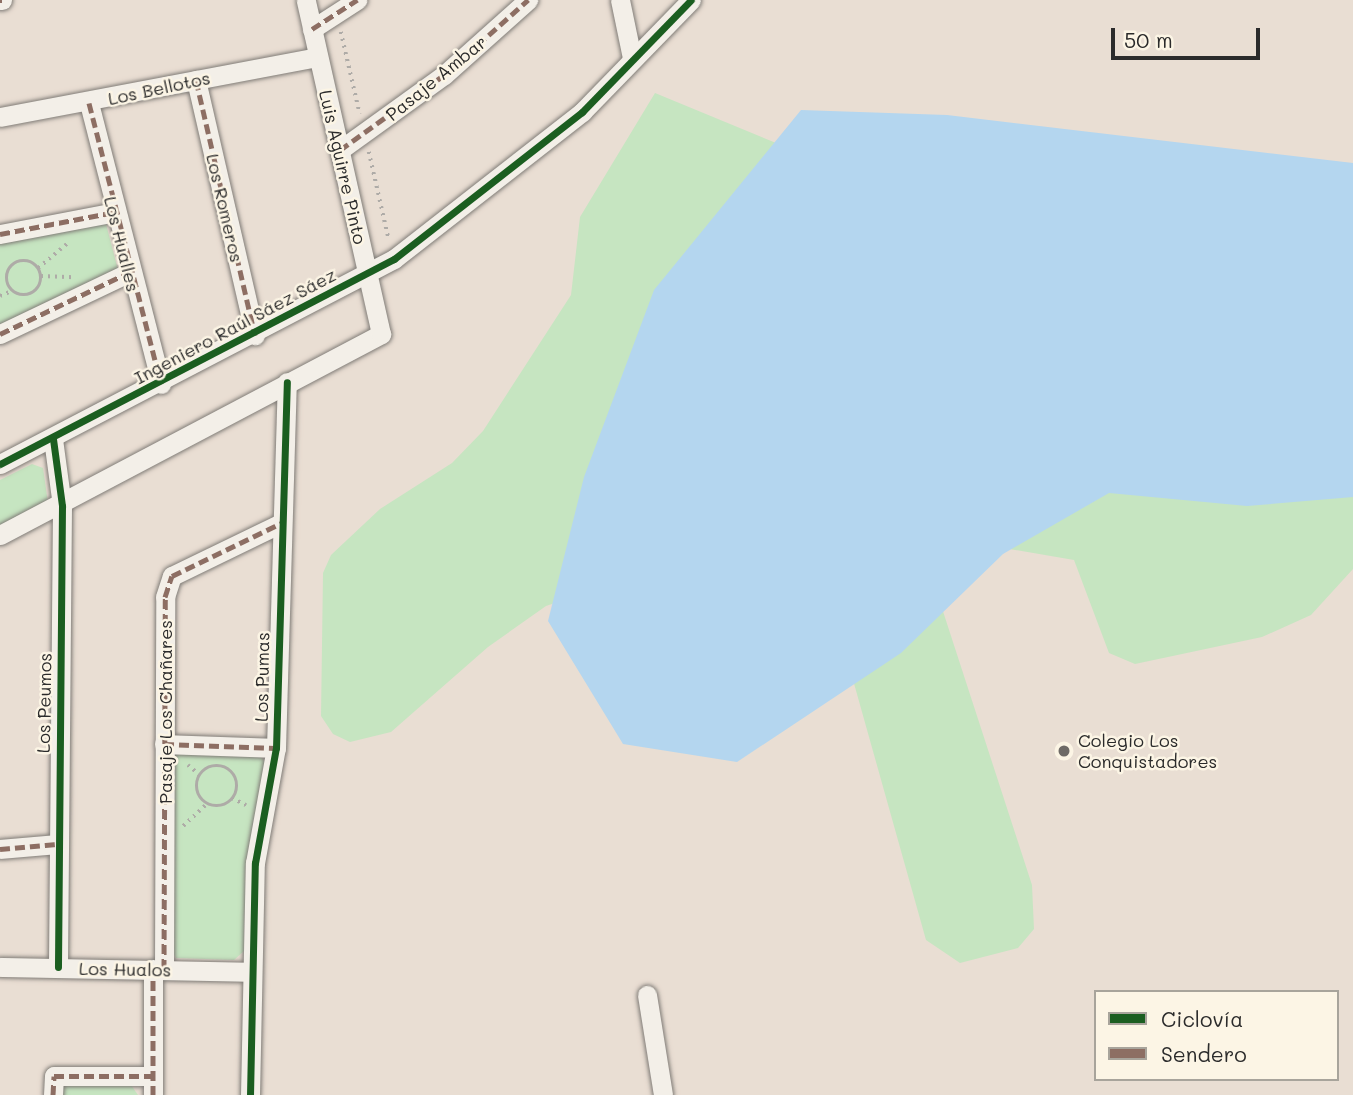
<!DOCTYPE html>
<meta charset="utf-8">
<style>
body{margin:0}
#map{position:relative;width:1353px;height:1095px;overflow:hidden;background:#e9ded3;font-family:Mali,sans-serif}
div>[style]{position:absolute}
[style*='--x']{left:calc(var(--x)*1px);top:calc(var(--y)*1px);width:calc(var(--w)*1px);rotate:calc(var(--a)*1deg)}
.green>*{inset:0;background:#c6e5c1}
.water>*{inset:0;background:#b4d6ef}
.path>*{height:3.5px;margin-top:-1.75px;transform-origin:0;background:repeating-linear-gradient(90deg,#aeaba7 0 2px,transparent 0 7px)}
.path>.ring{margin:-1.75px;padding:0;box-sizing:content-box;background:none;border:3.5px solid #aeaba7;border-radius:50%}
.roads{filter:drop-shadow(0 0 2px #807c77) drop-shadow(0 0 2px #807c77)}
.minor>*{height:19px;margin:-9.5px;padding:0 9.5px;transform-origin:9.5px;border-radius:9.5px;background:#f3efe8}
.quiet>*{height:5px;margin-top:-2.5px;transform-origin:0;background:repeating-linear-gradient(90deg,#8d6e63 0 10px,transparent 0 15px)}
.cycleway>*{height:7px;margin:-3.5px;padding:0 3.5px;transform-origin:3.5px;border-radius:3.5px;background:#1b5e20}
.dots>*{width:19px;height:19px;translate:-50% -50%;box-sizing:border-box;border:4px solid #fcf5e5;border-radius:50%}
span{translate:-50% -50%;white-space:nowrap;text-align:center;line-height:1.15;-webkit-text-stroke:5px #fcf5e5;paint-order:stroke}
.street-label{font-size:18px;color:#2b2b2b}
.poi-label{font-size:18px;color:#2b2b2b}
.left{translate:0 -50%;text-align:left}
.legend{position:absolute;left:1094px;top:990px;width:245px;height:91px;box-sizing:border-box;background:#fcf5e5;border:2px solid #a8a49b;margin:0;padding:9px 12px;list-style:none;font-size:21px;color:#2b2b2b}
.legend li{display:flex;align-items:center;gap:14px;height:35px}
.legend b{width:35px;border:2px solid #a8a49b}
.scale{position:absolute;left:1111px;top:28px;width:149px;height:32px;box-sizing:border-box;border:4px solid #2b2b2b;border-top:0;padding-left:9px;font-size:21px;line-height:24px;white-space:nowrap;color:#2b2b2b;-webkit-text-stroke:5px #fcf5e5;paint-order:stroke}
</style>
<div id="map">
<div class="green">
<div style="clip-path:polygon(655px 93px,798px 152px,1353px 263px,1353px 569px,1311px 615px,1262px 637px,1135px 664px,1109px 653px,1074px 560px,986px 545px,925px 556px,1032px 885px,1034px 929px,1018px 948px,960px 963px,926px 940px,839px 630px,593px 590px,546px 606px,488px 647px,391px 732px,350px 742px,333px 734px,321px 716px,323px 573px,331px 555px,380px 509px,452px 463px,483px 431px,571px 295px,580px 217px)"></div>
<div style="clip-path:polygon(106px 224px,118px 270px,0 328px,0 239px)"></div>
<div style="clip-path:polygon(32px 464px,43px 468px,48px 503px,0 526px,0 480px)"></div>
<div style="clip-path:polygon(176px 750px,260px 755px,264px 761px,265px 795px,246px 860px,244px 951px,234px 960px,176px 958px,171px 949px,170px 756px)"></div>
<div style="clip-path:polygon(65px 1083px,131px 1085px,138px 1095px,59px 1095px)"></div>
</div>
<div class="water">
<div style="clip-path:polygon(801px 110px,947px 115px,1353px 163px,1353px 497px,1247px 506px,1109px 493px,1003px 554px,901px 653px,737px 762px,623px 744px,548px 621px,584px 477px,654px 290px)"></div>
</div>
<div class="path">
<div style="--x:341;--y:32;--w:84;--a:77"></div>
<div style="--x:369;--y:152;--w:90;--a:77.2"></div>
<div class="ring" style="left:7px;top:261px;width:30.5px;height:30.5px"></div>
<div style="--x:38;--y:268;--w:40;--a:-40"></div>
<div style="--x:41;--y:276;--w:33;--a:2"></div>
<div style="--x:0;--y:296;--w:13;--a:-23"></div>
<div style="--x:188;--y:765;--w:16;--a:40"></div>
<div class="ring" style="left:197px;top:766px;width:36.5px;height:36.5px"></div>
<div style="--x:232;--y:798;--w:16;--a:27"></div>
<div style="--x:183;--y:826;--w:33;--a:-43"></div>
</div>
<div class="roads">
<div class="minor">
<div style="--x:0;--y:0;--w:2;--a:0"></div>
<div style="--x:620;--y:0;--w:59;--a:78.3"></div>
<div style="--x:312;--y:29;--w:54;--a:-32.8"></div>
<div style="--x:196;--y:80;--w:262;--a:77"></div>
<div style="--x:89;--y:103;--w:290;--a:75.6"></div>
<div style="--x:0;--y:117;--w:323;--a:-10.7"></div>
<div style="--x:340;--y:150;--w:128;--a:-35.8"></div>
<div style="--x:444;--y:75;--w:113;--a:-41.8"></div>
<div style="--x:0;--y:234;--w:117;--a:-10.8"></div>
<div style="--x:0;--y:334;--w:142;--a:-25.5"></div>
<div style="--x:53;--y:439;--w:68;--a:82.3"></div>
<div style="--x:62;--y:506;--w:461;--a:90.5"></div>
<div style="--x:0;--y:464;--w:444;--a:-27.5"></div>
<div style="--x:394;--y:259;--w:239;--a:-38"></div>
<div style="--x:582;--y:112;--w:156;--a:-45.8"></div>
<div style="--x:0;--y:535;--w:431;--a:-27.8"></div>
<div style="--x:381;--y:334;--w:342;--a:-102.7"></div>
<div style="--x:164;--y:744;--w:112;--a:2"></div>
<div style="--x:0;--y:849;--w:57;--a:-5"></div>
<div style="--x:0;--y:967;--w:251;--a:1.1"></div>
<div style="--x:164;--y:969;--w:372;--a:-89.8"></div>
<div style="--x:165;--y:597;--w:22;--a:-72"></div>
<div style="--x:172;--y:576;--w:121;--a:-25.9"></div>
<div style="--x:647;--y:995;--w:101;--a:80.9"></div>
<div style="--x:53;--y:1095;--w:19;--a:-87"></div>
<div style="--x:54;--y:1076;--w:99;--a:0"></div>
<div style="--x:153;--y:1095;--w:126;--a:-90"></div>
<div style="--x:250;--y:1095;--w:232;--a:-88.8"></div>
<div style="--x:255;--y:863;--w:117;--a:-79.7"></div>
<div style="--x:276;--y:748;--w:366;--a:-88.3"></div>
</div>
</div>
<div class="quiet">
<div style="--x:0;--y:0;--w:2;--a:0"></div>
<div style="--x:312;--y:29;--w:54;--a:-32.8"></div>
<div style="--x:196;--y:80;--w:262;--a:77"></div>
<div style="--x:89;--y:103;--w:290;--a:75.6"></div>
<div style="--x:340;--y:150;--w:128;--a:-35.8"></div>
<div style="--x:444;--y:75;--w:113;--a:-41.8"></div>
<div style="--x:0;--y:234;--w:117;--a:-10.8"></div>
<div style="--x:0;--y:334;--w:142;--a:-25.5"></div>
<div style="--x:164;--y:744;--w:112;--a:2"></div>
<div style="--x:0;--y:849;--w:57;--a:-5"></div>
<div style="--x:164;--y:969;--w:372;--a:-89.8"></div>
<div style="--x:165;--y:597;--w:22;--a:-72"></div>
<div style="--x:172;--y:576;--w:121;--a:-25.9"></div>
<div style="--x:53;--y:1095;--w:19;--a:-87"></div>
<div style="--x:54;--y:1076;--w:99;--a:0"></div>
<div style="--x:153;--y:1095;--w:126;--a:-90"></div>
</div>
<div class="cycleway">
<div style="--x:53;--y:439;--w:68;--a:82.3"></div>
<div style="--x:62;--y:506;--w:461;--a:90.5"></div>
<div style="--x:0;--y:464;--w:444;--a:-27.5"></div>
<div style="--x:394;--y:259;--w:239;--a:-38"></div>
<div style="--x:582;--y:112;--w:156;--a:-45.8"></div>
<div style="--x:250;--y:1095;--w:232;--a:-88.8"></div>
<div style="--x:255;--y:863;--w:117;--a:-79.7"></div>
<div style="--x:276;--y:748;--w:366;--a:-88.3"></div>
</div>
<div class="dots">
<div style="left:1064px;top:751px;background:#6e6a66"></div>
</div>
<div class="street-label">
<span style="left:436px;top:78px;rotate:-39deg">Pasaje Ambar</span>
<span style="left:159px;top:88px;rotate:-12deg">Los Bellotos</span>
<span style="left:343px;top:167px;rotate:77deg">Luis Aguirre Pinto</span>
<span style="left:225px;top:208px;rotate:77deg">Los Romeros</span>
<span style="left:122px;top:244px;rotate:76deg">Los Hualles</span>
<span style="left:235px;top:326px;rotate:-28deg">Ingeniero Raúl Sáez Sáez</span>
<span style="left:262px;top:677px;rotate:-89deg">Los Pumas</span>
<span style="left:44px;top:703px;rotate:-89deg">Los Peumos</span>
<span style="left:165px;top:712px;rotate:-90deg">Pasaje Los Chañares</span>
<span style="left:125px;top:969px;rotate:1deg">Los Hualos</span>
</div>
<div class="poi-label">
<span class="left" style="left:1078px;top:751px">Colegio Los<br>Conquistadores</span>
</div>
<ul class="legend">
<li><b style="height:9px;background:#1b5e20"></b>Ciclovía</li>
<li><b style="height:9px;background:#8d6e63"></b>Sendero</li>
</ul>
<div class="scale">50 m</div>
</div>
